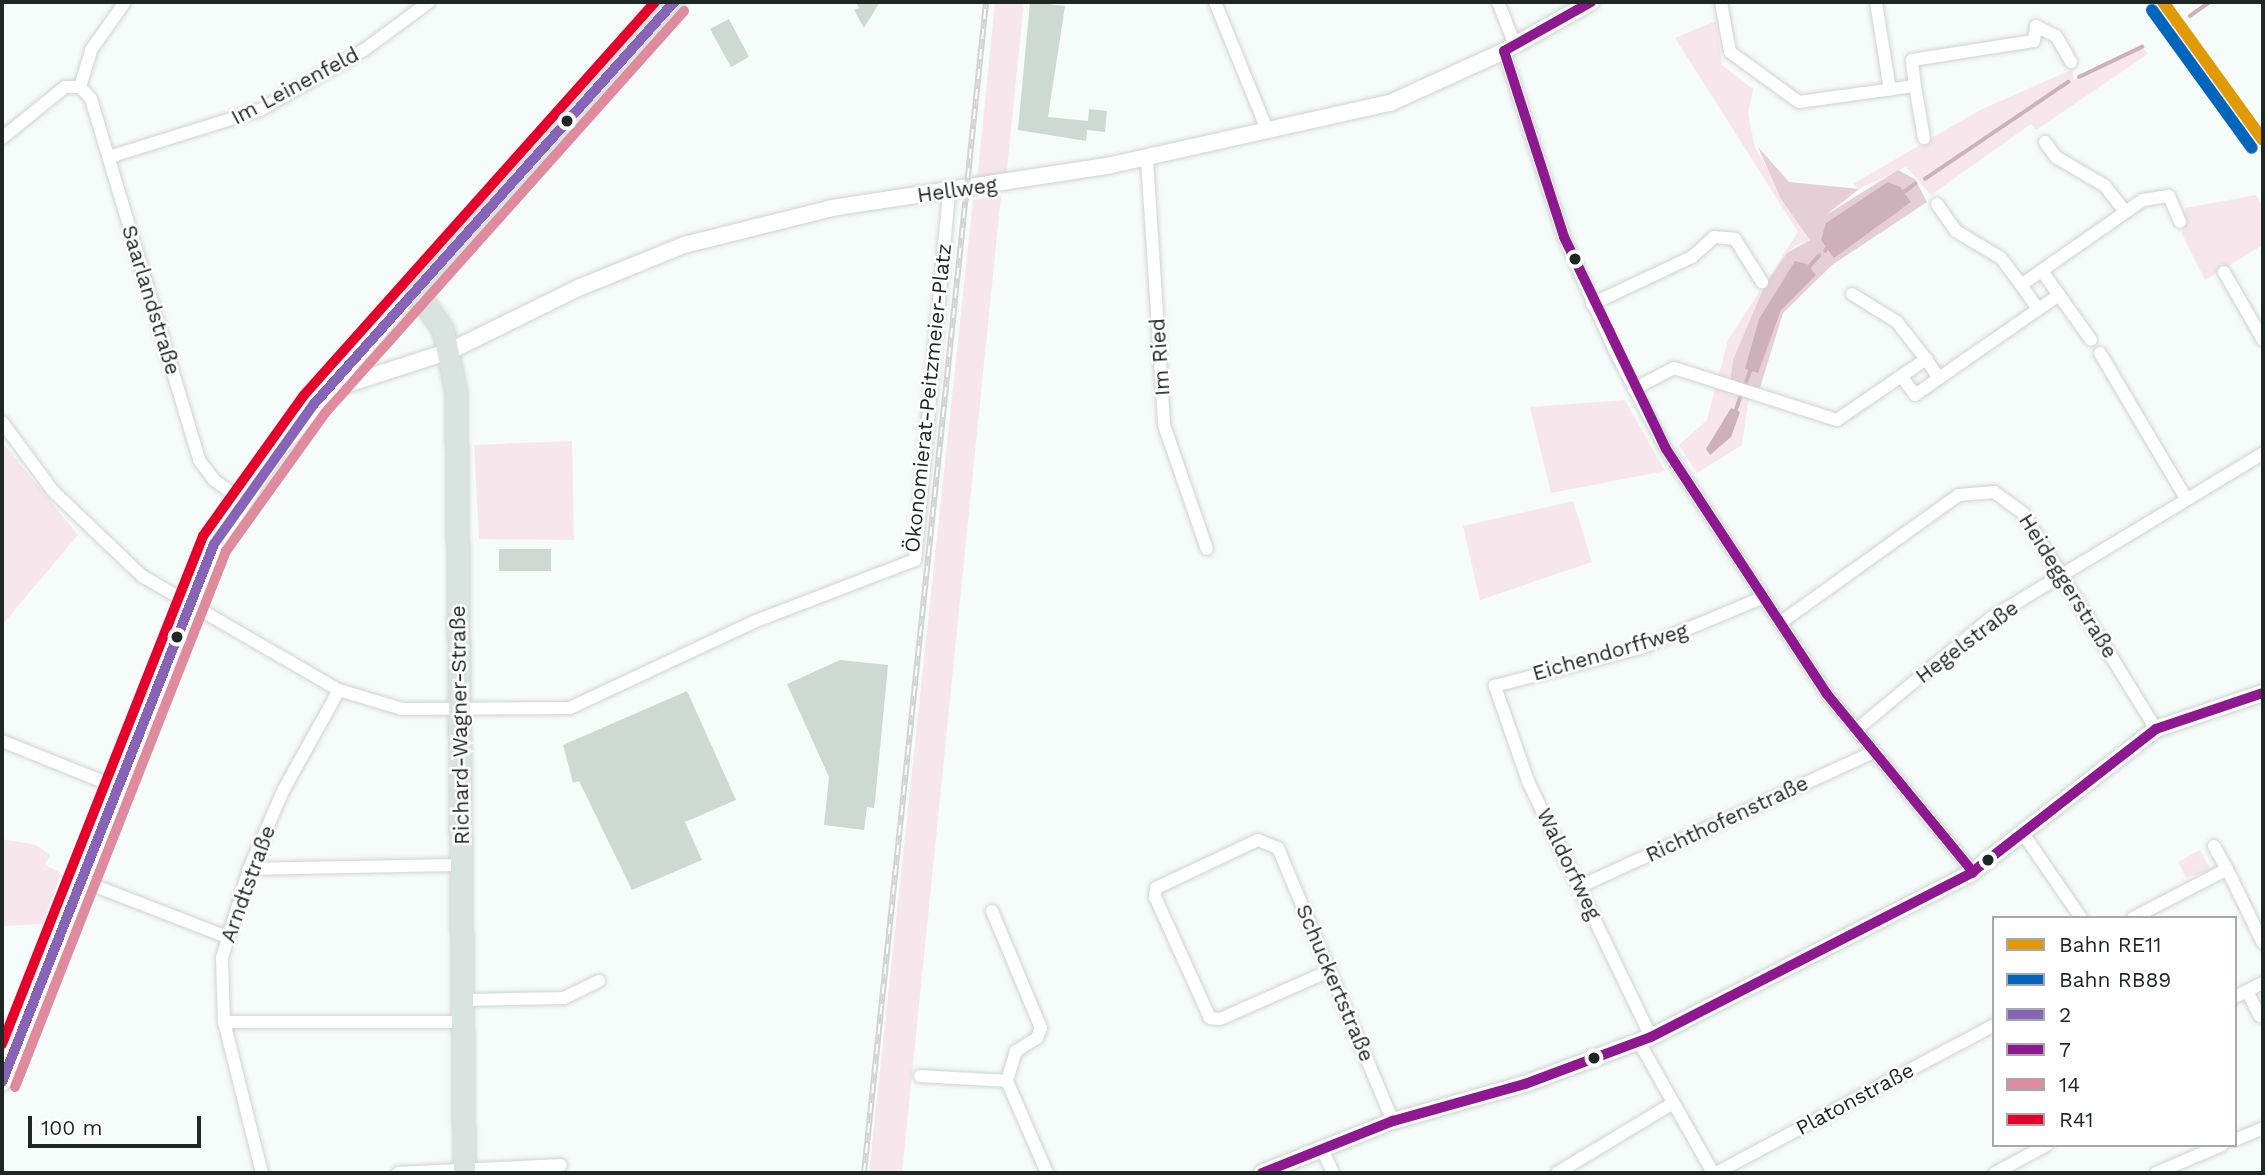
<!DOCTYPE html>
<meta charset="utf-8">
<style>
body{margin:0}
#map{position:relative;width:2265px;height:1175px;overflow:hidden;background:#f6fcf9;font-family:"Work Sans",sans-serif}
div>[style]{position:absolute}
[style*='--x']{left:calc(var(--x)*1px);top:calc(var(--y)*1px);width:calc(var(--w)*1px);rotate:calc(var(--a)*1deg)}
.green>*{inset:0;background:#f7e7ec}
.forest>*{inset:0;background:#e5ced6}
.water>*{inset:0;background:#ceb0bb}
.stream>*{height:3.5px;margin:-1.75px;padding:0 1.75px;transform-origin:1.75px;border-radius:1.75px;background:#ceb0bb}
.building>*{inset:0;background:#cddad4}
.roads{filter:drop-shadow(0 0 2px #cdd4d1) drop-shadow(0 0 2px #cdd4d1)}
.minor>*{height:12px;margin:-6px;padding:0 6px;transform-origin:6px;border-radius:6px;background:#fefffe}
.tertiary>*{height:16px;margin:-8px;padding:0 8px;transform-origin:8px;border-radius:8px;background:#fefffe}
.secondary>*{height:18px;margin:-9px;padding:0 9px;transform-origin:9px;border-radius:9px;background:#fefffe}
.primary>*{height:21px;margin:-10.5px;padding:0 10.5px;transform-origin:10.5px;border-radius:10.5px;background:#d9e4e0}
.rail>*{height:6px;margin-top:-3px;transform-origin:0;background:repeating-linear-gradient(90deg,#fff 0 10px,#d2d4d4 0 20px);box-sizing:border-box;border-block:2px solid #d2d4d4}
.bus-1>*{height:10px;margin:-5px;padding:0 5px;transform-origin:5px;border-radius:5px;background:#8864b9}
.bus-2>*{height:10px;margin:-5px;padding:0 5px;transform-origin:5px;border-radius:5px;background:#8d188f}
.bus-3>*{height:10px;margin:-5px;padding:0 5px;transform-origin:5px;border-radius:5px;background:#e08b9d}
.bus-4>*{height:10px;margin:-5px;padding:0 5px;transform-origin:5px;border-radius:5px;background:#e4002b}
.rail-1>*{height:12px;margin:-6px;padding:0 6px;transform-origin:6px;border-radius:6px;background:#e19904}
.rail-2>*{height:12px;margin:-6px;padding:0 6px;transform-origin:6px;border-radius:6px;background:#0065bd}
.dots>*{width:19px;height:19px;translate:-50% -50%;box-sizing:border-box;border:4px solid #fff;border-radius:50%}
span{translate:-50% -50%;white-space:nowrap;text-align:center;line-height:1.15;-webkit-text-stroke:5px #fff;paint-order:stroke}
.street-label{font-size:21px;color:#1e2723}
.frame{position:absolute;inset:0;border:4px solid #1e2723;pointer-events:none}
.legend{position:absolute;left:1992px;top:916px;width:245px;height:231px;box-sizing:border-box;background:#fff;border:2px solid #a5a9a7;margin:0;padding:9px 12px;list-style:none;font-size:21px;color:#1e2723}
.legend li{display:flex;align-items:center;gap:14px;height:35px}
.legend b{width:35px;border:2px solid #a5a9a7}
.scale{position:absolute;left:28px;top:1116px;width:173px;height:32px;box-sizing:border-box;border:4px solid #1e2723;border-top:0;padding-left:9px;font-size:21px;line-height:24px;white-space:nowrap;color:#1e2723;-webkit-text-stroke:5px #fff;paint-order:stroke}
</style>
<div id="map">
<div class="green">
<div style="clip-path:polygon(995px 2px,1024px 2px,1006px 179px,977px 181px)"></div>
<div style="clip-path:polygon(1716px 21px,1722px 65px,1753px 89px,1748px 113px,1755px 148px,1810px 240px,1794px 246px,1765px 285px,1742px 445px,1697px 473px,1679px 445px,1707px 420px,1728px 340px,1798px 232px,1675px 38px)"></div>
<div style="clip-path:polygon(2142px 47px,2148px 54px,2036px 130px,2031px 124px,1931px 195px,1906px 167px,1859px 189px,1853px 184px,1980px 110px,2073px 69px,2073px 80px)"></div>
<div style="clip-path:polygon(2256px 195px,2263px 207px,2263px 245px,2205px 280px,2182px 234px,2185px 208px)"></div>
<div style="clip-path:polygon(1001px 196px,902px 1173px,869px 1173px,973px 200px)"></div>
<div style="clip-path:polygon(1625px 400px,1665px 471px,1551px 493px,1530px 407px)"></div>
<div style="clip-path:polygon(572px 441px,574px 540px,479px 539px,474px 445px)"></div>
<div style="clip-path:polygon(2px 442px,78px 535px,2px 625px)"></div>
<div style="clip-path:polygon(1573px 501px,1592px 562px,1480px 600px,1463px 526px)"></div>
<div style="clip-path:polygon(2px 839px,36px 845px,50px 855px,45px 865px,61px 873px,43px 924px,2px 926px)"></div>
<div style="clip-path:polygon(2200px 850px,2211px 870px,2186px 878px,2178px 862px)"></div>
</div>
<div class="forest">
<div style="clip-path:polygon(1758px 147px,1789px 182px,1859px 189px,1826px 215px,1898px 170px,1915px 179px,1927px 202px,1832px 265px,1783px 313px,1758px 394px,1730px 385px,1733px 360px,1765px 285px,1787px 253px,1810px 240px,1781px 199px)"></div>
</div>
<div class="water">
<div style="clip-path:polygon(1888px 182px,1900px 187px,1911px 202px,1834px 258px,1821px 240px,1826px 223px)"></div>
<div style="clip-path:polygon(1795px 261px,1807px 264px,1816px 275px,1781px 310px,1758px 373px,1745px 369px,1759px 319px)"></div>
<div style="clip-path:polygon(1731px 408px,1740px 412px,1731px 437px,1710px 455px,1706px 449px)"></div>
</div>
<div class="stream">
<div style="--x:2190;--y:16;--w:24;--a:-35"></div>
<div style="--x:2079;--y:77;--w:70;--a:-25.5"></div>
<div style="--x:1925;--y:179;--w:173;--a:-34.1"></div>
<div style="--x:1904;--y:192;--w:14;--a:-36"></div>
<div style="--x:1825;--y:251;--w:4;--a:-56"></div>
<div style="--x:1809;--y:267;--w:15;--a:-48"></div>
<div style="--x:1745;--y:385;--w:15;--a:-70"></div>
<div style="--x:1736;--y:410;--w:16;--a:-72"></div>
</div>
<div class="building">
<div style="clip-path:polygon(856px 2px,880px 2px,864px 28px,854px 10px,859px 8px)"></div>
<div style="clip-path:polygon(1030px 2px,1065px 6px,1048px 117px,1088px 121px,1089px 109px,1107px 111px,1105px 132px,1087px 130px,1086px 141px,1018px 130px)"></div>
<div style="clip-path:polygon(729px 19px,749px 57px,731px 67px,710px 29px)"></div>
<div style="clip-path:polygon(499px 549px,551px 549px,551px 571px,499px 571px)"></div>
<div style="clip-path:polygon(840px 660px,888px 665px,875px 801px,874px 808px,867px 807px,864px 830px,824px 825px,829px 777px,787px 684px)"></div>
<div style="clip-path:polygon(687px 691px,736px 800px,685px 822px,702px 860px,632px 890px,579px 781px,573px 783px,563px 745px)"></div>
</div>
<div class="roads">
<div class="minor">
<div style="--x:1215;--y:2;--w:140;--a:67.8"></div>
<div style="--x:1498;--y:2;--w:46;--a:68.4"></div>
<div style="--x:1721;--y:2;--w:51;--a:79.8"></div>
<div style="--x:1730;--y:52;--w:85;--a:35.9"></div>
<div style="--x:1799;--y:102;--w:117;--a:-7.9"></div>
<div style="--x:1915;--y:86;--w:26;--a:-97"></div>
<div style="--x:1912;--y:60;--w:123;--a:-8.9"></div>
<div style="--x:2034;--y:41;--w:15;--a:-82"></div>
<div style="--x:2036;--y:26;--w:22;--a:27"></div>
<div style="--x:2056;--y:36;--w:30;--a:60"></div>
<div style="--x:1876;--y:2;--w:89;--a:81"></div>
<div style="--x:1504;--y:51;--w:195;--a:72.1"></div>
<div style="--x:1564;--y:237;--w:123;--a:65.9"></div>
<div style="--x:1614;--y:349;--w:113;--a:62.5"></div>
<div style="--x:1666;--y:449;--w:292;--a:56.7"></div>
<div style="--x:1826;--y:693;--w:232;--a:50.6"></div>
<div style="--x:1915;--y:86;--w:53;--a:80.2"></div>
<div style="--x:80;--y:87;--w:16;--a:47"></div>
<div style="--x:91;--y:99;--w:377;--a:73.3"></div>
<div style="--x:199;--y:460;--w:25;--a:53"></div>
<div style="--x:214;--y:480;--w:34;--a:36"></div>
<div style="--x:80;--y:87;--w:39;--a:-73"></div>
<div style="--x:91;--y:50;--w:59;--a:-54.7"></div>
<div style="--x:2;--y:138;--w:81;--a:-39"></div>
<div style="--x:65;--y:87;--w:15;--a:0"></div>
<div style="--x:2045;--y:142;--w:19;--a:54"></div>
<div style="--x:2056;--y:157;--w:57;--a:30.6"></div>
<div style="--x:2105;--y:186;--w:33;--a:52"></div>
<div style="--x:109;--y:157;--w:158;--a:-17.3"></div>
<div style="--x:260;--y:110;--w:120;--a:-30"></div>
<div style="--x:364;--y:50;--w:81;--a:-36.4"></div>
<div style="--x:1147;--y:159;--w:267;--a:86.3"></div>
<div style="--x:1164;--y:425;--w:131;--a:70.9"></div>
<div style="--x:1937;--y:204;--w:33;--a:55"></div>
<div style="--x:1956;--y:231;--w:52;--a:31"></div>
<div style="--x:2001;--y:258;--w:34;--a:53"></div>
<div style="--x:2042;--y:271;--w:29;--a:55"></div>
<div style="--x:2224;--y:272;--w:78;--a:60.2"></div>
<div style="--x:1852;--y:294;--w:53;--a:31.9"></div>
<div style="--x:1897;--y:322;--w:47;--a:51.9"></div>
<div style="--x:1592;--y:304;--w:110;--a:-25.2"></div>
<div style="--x:1692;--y:257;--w:30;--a:-42"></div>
<div style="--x:1714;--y:237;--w:21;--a:5"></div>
<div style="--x:1735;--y:239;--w:51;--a:57.9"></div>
<div style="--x:2038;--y:309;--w:29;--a:-125"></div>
<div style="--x:2021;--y:285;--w:149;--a:-34.9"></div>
<div style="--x:2143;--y:200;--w:26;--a:-9"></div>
<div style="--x:2169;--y:196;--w:28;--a:67"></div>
<div style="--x:2100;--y:353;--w:167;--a:59.4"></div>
<div style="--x:1902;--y:377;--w:22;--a:54"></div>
<div style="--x:1915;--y:395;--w:29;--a:-35"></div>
<div style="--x:1634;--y:389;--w:45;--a:-27.7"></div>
<div style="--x:1674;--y:368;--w:171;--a:17.7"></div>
<div style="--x:1837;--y:420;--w:108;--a:-34.4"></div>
<div style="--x:1926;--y:359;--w:23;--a:56"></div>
<div style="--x:1939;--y:378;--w:146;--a:-34.7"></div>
<div style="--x:2059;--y:295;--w:55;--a:54.6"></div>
<div style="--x:2;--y:422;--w:86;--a:53.5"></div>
<div style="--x:53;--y:491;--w:123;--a:43.7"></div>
<div style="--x:142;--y:576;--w:228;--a:30.1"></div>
<div style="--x:339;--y:690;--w:66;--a:16.8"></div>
<div style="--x:402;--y:709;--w:168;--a:-0.3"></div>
<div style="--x:570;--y:708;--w:205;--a:-25.1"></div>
<div style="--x:756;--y:621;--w:170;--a:-21"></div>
<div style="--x:915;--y:560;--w:371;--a:-84.7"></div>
<div style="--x:1780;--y:623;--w:220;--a:-35.6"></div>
<div style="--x:1959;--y:495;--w:35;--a:-5"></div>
<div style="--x:1994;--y:492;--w:36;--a:36"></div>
<div style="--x:2023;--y:513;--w:254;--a:58.4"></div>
<div style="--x:1856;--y:730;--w:175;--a:-39.7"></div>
<div style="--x:1991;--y:618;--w:318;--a:-31.2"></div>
<div style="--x:2;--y:741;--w:121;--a:21.9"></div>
<div style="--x:2022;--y:832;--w:104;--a:55.5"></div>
<div style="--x:2214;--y:846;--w:26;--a:61"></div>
<div style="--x:249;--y:869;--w:213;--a:-1.1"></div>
<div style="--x:80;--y:880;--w:158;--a:21.2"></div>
<div style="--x:1581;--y:886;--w:322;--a:-24.6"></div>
<div style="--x:992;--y:911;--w:127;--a:67.3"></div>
<div style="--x:1041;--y:1028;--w:11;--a:112"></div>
<div style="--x:1037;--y:1038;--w:25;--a:148"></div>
<div style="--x:1016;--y:1051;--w:31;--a:107"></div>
<div style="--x:1007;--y:1081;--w:100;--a:66.5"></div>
<div style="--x:2133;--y:918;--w:106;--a:-27.5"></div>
<div style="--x:2227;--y:869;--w:82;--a:64.1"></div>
<div style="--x:1329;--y:971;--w:119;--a:156.2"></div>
<div style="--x:1220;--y:1019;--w:10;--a:-174"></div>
<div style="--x:1210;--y:1018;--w:133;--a:-114.4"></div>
<div style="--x:1155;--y:897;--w:9;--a:-84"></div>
<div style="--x:1156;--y:888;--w:113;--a:-25.2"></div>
<div style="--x:1258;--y:840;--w:22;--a:22"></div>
<div style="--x:1278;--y:848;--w:296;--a:67.2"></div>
<div style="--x:2247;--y:991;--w:28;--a:63"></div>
<div style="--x:2235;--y:997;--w:31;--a:-27"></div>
<div style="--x:463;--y:1000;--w:101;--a:-1.1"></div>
<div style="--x:564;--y:998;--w:39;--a:-26"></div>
<div style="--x:224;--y:1022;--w:239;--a:0"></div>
<div style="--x:1651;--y:1037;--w:284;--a:-115.7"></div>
<div style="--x:1528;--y:781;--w:101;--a:-109.2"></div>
<div style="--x:1495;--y:686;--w:154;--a:-14.7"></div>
<div style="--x:1644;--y:647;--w:128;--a:-22.6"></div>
<div style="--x:1639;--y:1042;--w:150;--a:60.5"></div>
<div style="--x:920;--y:1076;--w:87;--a:3.3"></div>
<div style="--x:2235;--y:1140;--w:30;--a:-23"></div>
<div style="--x:1321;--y:1147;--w:29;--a:65"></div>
<div style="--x:262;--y:1173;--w:156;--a:-104.1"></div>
<div style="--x:224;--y:1022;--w:64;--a:-91.8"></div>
<div style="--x:222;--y:958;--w:93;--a:-73.1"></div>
<div style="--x:249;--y:869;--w:87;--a:-66.4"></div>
<div style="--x:284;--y:789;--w:113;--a:-60.9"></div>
<div style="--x:398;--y:1173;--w:163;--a:-2.8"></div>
<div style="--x:1557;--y:1173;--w:135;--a:-31.1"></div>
<div style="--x:1716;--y:1173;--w:315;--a:-28"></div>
<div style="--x:1995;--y:1173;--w:59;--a:-28.3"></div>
<div style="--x:2156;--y:1173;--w:72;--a:-23"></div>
</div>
<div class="tertiary">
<div style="--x:326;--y:391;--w:130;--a:-17.9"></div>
<div style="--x:450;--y:351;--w:143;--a:-26.2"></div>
<div style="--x:578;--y:288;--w:114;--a:-22.1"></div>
<div style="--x:684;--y:245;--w:153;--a:-14"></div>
<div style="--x:832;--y:208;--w:278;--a:-8.7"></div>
<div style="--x:1107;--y:166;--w:290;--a:-12.6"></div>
<div style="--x:1390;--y:103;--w:125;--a:-24.5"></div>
<div style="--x:1504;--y:51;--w:100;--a:-29.4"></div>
<div style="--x:1262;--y:1173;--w:141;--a:-21.7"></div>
<div style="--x:1393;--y:1121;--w:137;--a:-15.7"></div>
<div style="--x:1525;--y:1084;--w:134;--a:-20.5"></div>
<div style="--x:1651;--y:1037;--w:360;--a:-27.1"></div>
<div style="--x:1971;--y:873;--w:234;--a:-37.9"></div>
<div style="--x:2156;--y:729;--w:113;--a:-18.6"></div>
</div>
<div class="secondary">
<div style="--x:2;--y:1082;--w:578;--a:-68.49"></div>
<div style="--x:214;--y:544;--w:115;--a:-56"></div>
<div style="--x:278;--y:449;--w:211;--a:-49.8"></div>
</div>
<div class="primary">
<div style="--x:464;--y:1173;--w:781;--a:-90.59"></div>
<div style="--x:456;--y:392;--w:63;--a:-101.8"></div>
<div style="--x:443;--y:330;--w:51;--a:-124.6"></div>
<div style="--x:414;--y:288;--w:387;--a:-47.7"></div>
</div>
</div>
<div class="rail">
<div style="--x:864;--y:1173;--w:1177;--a:-84.05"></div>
</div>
<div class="bus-1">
<div style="--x:2;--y:1082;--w:578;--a:-68.49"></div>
<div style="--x:214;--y:544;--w:172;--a:-54.5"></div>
<div style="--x:314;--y:404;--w:540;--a:-48.15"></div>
</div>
<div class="bus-2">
<div style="--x:1504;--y:51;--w:195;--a:72.1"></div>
<div style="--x:1564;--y:237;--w:235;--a:64.3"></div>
<div style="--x:1666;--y:449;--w:292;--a:56.7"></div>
<div style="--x:1826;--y:693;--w:232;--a:50.6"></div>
<div style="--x:1504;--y:51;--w:100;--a:-29.4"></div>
<div style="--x:1262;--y:1173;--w:141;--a:-21.7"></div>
<div style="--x:1393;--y:1121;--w:137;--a:-15.7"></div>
<div style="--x:1525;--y:1084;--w:134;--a:-20.5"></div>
<div style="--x:1651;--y:1037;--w:360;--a:-27.1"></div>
<div style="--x:1971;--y:873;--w:234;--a:-37.9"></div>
<div style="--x:2156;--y:729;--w:113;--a:-18.6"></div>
</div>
<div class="bus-3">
<div style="--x:15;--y:1087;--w:576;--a:-68.51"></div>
<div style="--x:226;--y:551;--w:170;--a:-54.3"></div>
<div style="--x:325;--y:413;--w:539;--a:-48.23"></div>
</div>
<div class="bus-4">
<div style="--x:2;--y:1044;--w:546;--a:-68.41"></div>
<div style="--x:203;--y:536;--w:173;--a:-54.4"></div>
<div style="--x:304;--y:395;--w:527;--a:-48.23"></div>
</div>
<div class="rail-1">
<div style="--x:2163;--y:2;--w:170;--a:54.1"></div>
</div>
<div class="rail-2">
<div style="--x:2152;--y:10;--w:170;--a:54.1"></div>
</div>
<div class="dots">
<div style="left:567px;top:121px;background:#1e2723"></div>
<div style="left:1575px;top:259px;background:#1e2723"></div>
<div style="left:177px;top:637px;background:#1e2723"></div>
<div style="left:1988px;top:860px;background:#1e2723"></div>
<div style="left:1594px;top:1058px;background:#1e2723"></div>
</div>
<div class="street-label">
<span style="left:295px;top:86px;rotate:-28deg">Im Leinenfeld</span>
<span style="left:957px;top:190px;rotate:-8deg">Hellweg</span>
<span style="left:151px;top:300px;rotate:73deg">Saarlandstraße</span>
<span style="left:1160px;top:357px;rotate:-94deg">Im Ried</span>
<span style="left:928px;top:398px;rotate:-84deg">Ökonomierat-Peitzmeier-Platz</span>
<span style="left:2068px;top:586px;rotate:58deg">Heideggerstraße</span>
<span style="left:1967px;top:642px;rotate:-37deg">Hegelstraße</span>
<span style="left:1610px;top:652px;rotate:-16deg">Eichendorffweg</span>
<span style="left:460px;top:725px;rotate:-91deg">Richard-Wagner-Straße</span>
<span style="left:1727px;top:819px;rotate:-25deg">Richthofenstraße</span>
<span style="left:1569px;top:864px;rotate:64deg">Waldorfweg</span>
<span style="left:248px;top:884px;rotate:-70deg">Arndtstraße</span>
<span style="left:1335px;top:983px;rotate:67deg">Schuckertstraße</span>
<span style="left:1855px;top:1099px;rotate:-28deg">Platonstraße</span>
</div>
<div class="frame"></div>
<ul class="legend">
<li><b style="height:9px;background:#e19904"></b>Bahn RE11</li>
<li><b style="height:9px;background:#0065bd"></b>Bahn RB89</li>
<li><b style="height:9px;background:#8864b9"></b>2</li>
<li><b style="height:9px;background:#8d188f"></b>7</li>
<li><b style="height:9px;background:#e08b9d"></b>14</li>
<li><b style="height:9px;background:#e4002b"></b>R41</li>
</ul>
<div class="scale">100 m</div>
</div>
